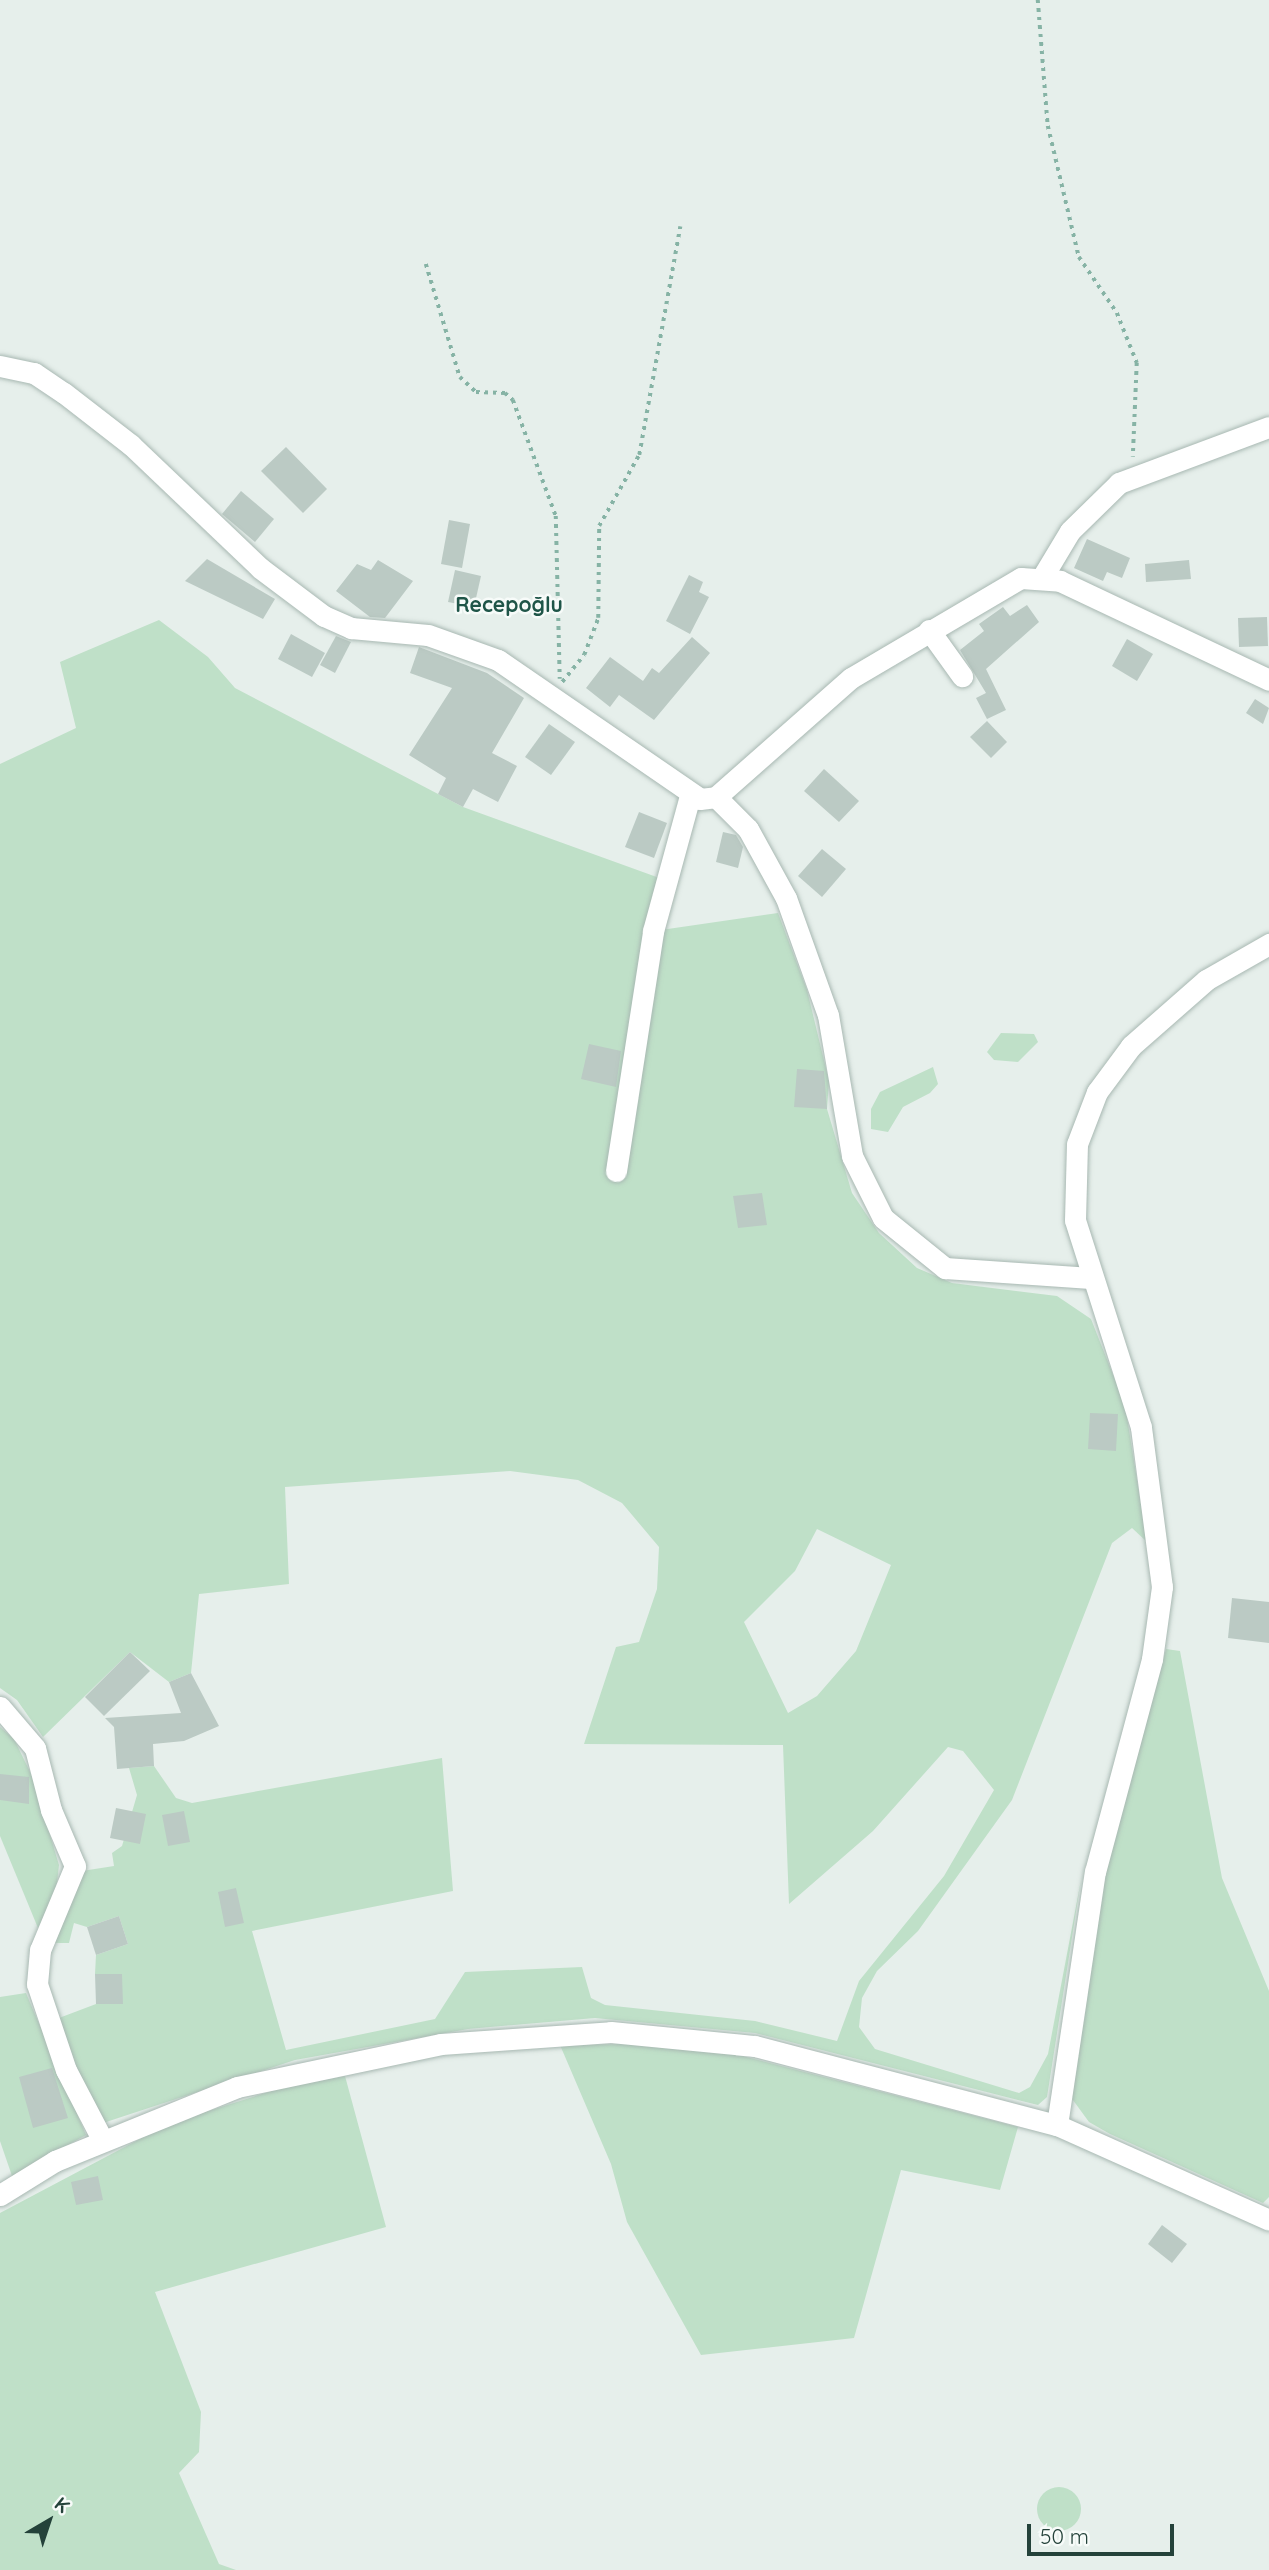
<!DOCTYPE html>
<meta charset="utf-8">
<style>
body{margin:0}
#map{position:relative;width:1269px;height:2570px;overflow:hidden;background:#e6efeb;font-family:Quicksand,sans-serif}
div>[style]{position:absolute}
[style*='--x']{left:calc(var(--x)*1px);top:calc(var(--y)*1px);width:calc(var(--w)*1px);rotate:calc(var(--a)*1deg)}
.green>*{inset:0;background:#bfe0c8}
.round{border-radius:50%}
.building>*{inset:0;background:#bbcac4}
.path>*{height:3.5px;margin-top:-1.75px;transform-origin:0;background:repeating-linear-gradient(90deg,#86b3a5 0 3.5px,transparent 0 8.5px)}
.roads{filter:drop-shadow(0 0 2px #a8b8b2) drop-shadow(0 0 2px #a8b8b2)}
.minor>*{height:21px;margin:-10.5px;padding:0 10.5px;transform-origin:10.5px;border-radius:10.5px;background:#fff}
span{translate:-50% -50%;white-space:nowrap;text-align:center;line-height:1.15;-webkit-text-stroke:5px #f7fbf9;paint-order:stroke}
.neighbourhood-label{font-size:21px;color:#1f5548;font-weight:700}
.north{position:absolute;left:14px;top:2486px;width:70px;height:70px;-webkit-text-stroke:5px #f7fbf9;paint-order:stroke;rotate:39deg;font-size:19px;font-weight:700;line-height:28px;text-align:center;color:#24423a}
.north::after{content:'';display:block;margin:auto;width:24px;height:32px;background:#24423a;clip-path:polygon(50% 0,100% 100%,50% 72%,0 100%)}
.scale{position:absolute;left:1027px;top:2524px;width:147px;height:32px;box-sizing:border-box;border:4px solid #24423a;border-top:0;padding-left:9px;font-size:21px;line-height:24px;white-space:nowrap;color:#24423a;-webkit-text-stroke:5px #f7fbf9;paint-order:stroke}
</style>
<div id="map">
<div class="green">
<div style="clip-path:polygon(evenodd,159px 620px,208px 657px,235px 688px,463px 807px,665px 880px,654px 931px,778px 913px,807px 990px,829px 1081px,827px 1109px,852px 1193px,879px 1233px,917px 1268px,952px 1283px,1057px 1296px,1091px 1319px,1125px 1405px,1147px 1542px,1132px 1528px,1112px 1543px,1012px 1800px,918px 1931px,877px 1971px,862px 1998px,859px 2027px,875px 2049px,1019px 2093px,1030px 2087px,1048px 2054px,1081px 1880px,1047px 2097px,1038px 2105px,755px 2033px,595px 2018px,468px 2029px,295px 2060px,103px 2123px,67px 2058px,59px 2018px,96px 2004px,122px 2004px,122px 1974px,95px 1974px,96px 1955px,128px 1944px,119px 1916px,87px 1927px,74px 1923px,69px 1943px,51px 1943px,82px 1871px,114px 1866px,112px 1853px,122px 1846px,137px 1795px,129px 1768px,154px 1766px,176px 1798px,192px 1803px,442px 1758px,453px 1891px,252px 1931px,286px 2050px,435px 2019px,465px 1972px,582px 1967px,591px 1998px,605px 2005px,755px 2021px,837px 2041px,859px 1981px,944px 1876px,994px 1790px,963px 1751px,948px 1747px,873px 1831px,789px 1904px,783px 1745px,584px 1744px,616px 1647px,639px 1642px,657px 1589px,659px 1547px,622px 1503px,578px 1480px,510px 1471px,285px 1487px,289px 1584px,199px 1594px,191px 1673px,169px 1682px,130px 1652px,43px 1737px,17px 1700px,0 1688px,0 764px,76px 728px,60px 662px,159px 620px,817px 1529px,891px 1565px,856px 1651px,817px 1696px,788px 1713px,744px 1622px,795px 1571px,817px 1529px)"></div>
<div style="clip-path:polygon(1001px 1033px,1034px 1034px,1038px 1042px,1018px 1062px,994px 1060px,987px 1052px)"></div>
<div style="clip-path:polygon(933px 1067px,938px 1084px,930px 1093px,903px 1107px,888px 1132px,871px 1129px,871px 1109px,880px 1092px)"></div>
<div style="clip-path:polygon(1166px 1649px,1180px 1651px,1222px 1878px,1269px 1991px,1269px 2197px,1263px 2203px,1110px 2134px,1089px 2122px,1070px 2096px,1106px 1871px)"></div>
<div style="clip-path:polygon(0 1727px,14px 1739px,33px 1778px,59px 1865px,56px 1892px,38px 1928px,0 1836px)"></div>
<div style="clip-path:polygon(26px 1993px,86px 2135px,12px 2176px,0 2141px,0 1997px)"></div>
<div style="clip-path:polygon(630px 2044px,727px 2052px,1018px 2127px,1000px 2190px,901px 2170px,854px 2338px,701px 2355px,627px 2222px,611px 2164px,560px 2045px)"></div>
<div style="clip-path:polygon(345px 2076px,386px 2227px,155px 2292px,201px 2412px,199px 2452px,179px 2473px,219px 2564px,236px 2570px,0 2570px,0 2213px,170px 2123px,281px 2088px)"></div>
<div class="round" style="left:1037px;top:2487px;width:44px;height:44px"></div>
</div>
<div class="building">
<div style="clip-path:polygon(286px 447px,327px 489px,303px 513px,261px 471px)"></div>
<div style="clip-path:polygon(241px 491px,274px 519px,255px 542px,222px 514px)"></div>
<div style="clip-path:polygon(449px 520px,470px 524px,462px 568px,441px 564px)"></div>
<div style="clip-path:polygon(1087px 539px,1130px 558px,1122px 578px,1107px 572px,1103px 581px,1074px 568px)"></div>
<div style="clip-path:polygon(207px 559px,275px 599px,263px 619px,185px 581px)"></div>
<div style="clip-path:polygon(378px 560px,413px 581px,385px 618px,370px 617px,336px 591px,357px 564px,371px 570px)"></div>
<div style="clip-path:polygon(1189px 560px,1191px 579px,1146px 582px,1145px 564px)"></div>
<div style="clip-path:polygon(455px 570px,481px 576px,474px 607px,448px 602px)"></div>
<div style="clip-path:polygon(689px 575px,703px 582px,699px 592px,709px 597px,690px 634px,666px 621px)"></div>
<div style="clip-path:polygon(1027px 605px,1039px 622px,986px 669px,1006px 710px,987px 719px,976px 698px,986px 693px,960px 650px,984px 631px,979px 624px,1003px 607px,1010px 616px)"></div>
<div style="clip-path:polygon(1267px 617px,1268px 646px,1239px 647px,1238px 618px)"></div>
<div style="clip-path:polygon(291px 634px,325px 653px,312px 677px,278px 659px)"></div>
<div style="clip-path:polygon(336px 636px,351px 642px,335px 673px,320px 665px)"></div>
<div style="clip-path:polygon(692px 637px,710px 653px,654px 720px,619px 695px,610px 707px,586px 688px,610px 657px,643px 681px,652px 668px,659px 673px)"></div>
<div style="clip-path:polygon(1127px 639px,1153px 654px,1137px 681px,1112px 666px)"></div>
<div style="clip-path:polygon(419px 647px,487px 673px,524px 698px,492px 753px,517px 766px,498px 802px,473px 789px,463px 807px,438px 794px,446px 778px,409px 755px,452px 688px,410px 673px)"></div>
<div style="clip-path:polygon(1255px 699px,1269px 708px,1263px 724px,1246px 713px)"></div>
<div style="clip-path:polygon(987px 721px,1007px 742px,991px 758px,970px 737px)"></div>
<div style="clip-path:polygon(549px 724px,575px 742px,551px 775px,525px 757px)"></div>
<div style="clip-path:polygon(824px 769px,859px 801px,839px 822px,804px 791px)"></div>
<div style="clip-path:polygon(639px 812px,667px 823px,654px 858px,625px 847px)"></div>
<div style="clip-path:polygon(723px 832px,736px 835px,743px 847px,738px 868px,716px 862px)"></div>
<div style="clip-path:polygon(822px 849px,846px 869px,822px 897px,798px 876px)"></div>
<div style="clip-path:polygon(589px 1044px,621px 1051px,616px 1087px,581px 1079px)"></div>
<div style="clip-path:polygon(797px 1069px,824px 1071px,827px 1109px,794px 1107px)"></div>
<div style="clip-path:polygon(762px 1193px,767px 1225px,738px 1228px,733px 1196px)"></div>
<div style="clip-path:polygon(1090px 1413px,1118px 1414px,1116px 1451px,1088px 1449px)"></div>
<div style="clip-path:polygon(1232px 1598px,1269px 1602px,1269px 1643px,1228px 1638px)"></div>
<div style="clip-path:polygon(130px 1652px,150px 1671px,104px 1716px,85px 1697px)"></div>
<div style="clip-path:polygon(191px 1673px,219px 1726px,184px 1741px,153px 1744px,154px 1766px,117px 1769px,114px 1727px,105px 1718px,181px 1713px,169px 1682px)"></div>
<div style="clip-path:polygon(0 1774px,29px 1777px,29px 1804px,0 1800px)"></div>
<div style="clip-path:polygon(116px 1808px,146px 1814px,140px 1844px,110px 1838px)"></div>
<div style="clip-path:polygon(184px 1811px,190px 1842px,168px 1846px,162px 1815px)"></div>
<div style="clip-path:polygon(236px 1888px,244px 1923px,225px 1927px,218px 1892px)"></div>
<div style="clip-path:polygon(119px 1916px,128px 1944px,96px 1955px,87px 1927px)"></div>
<div style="clip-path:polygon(95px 1974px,122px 1974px,123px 2004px,96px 2004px)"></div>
<div style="clip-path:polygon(52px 2068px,68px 2118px,33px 2128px,19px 2077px)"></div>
<div style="clip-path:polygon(98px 2176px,103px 2200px,76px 2205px,71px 2182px)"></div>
<div style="clip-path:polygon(1162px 2225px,1187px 2244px,1172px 2263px,1148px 2244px)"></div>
</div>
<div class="path">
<div style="--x:1038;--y:0;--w:126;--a:85.5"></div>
<div style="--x:1048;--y:126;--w:135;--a:76.7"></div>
<div style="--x:1079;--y:257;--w:68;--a:55.8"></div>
<div style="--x:1117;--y:313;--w:54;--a:68.2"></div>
<div style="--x:1137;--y:363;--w:94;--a:92.4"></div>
<div style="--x:426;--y:264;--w:118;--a:73.3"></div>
<div style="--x:460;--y:377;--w:22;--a:43"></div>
<div style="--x:476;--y:392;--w:29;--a:2"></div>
<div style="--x:505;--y:393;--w:11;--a:41"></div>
<div style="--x:513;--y:400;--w:124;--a:69.7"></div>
<div style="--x:556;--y:516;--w:163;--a:88.6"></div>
<div style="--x:562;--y:682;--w:35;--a:-51"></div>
<div style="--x:584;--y:655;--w:40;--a:-69"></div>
<div style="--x:598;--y:618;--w:92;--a:-89.4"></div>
<div style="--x:599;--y:526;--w:81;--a:-60.6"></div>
<div style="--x:639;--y:455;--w:232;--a:-79.8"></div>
</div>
<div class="roads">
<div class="minor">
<div style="--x:0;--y:366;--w:35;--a:12"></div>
<div style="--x:34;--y:373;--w:36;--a:34"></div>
<div style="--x:64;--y:393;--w:85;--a:37.8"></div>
<div style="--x:131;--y:445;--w:178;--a:43.6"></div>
<div style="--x:260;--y:568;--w:80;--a:36.9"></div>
<div style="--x:324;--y:616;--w:30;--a:24"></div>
<div style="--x:351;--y:628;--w:77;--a:5.2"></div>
<div style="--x:428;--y:635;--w:74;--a:19.7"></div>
<div style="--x:498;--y:660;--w:245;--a:34.5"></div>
<div style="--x:700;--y:799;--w:16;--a:-7"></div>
<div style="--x:716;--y:797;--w:180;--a:-41.4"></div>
<div style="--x:851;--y:678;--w:197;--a:-30.5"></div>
<div style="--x:1021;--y:578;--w:39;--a:4"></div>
<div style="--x:1060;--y:581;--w:231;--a:25.3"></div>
<div style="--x:1043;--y:576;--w:52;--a:-59"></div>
<div style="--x:1070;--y:531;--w:69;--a:-44.4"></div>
<div style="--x:1119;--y:483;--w:160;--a:-20.5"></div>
<div style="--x:929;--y:630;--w:57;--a:54.3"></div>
<div style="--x:716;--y:797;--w:45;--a:45"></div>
<div style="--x:748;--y:829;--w:79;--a:61.2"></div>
<div style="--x:786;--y:898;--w:124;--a:70.3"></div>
<div style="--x:828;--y:1015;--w:143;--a:80.3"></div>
<div style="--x:852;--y:1156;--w:69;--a:63.4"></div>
<div style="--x:883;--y:1218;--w:80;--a:38.9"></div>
<div style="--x:945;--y:1268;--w:146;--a:3.9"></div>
<div style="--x:616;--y:1171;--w:243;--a:-81.2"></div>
<div style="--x:653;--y:931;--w:140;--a:-74.7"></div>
<div style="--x:0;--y:1707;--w:54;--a:49.5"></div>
<div style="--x:35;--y:1748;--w:64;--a:75.5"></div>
<div style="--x:51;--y:1810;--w:61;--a:66.8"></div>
<div style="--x:75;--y:1866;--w:91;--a:112.6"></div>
<div style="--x:40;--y:1950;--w:34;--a:95"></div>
<div style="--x:37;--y:1984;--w:91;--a:71.4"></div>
<div style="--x:66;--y:2070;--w:80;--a:62.5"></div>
<div style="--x:1057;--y:2125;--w:256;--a:-81.5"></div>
<div style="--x:1095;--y:1872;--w:220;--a:-75"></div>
<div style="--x:1152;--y:1659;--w:73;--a:-82.1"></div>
<div style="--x:1162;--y:1587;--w:161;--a:-97.5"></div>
<div style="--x:1141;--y:1427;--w:217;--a:-107.7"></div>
<div style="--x:1075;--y:1220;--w:76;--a:-88.5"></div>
<div style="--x:1077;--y:1144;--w:56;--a:-69"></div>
<div style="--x:1097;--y:1092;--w:57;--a:-53.5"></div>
<div style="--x:1131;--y:1046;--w:100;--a:-41.3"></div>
<div style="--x:1206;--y:980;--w:73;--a:-29.7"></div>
<div style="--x:0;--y:2195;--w:65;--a:-31.7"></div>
<div style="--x:55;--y:2161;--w:196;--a:-22.1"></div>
<div style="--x:237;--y:2087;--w:208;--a:-11.9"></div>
<div style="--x:441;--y:2044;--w:170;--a:-4"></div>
<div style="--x:611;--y:2032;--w:145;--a:5.6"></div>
<div style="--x:755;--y:2046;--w:312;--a:14.7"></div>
<div style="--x:1057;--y:2125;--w:232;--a:24.1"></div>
</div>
</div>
<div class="neighbourhood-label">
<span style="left:509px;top:604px">Recepoğlu</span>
</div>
<div class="north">K</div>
<div class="scale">50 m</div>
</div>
